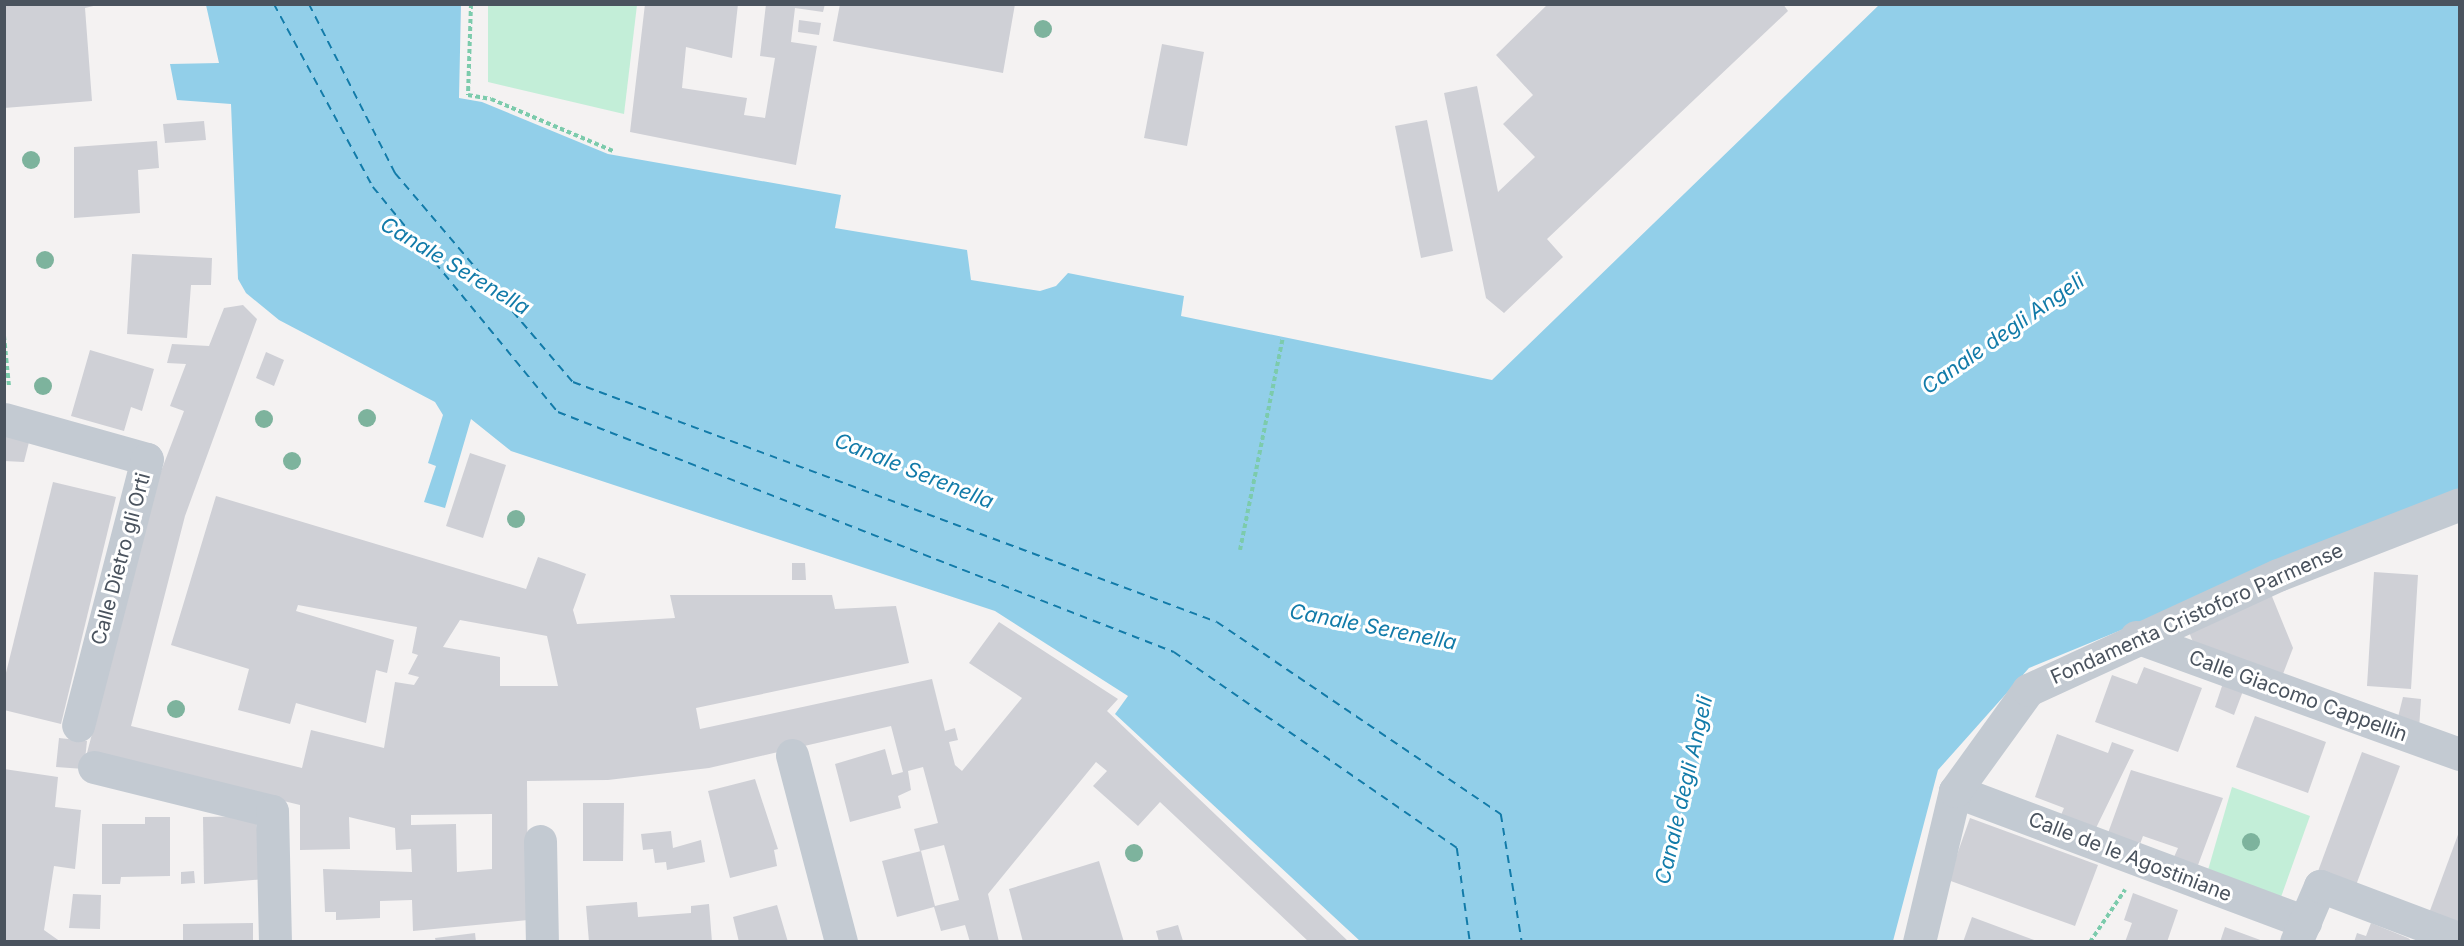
<!DOCTYPE html>
<style>
body{margin:0}
#map{position:relative;width:2464px;height:946px;overflow:hidden;background:#f4f2f2;font-family:Inter,sans-serif}
div>[style]{position:absolute}
[style*='--x']{left:calc(var(--x)*1px);top:calc(var(--y)*1px);width:calc(var(--w)*1px);rotate:calc(var(--a)*1deg)}
.green>*{inset:0;background:#c3eed8}
.water>*{inset:0;background:#92cfe9}
.ferry>*{height:1.5px;margin-top:-0.75px;transform-origin:0;background:repeating-linear-gradient(90deg,#127ba9 0 8px,transparent 0 14px)}
.building>*{inset:0;background:#cfd0d6}
.path>*{height:4px;margin-top:-2px;transform-origin:0;background:repeating-linear-gradient(90deg,#7ccbac 0 4.5px,transparent 0 7.5px)}
.minor>*{height:33px;margin:-16.5px;padding:0 16.5px;transform-origin:16.5px;border-radius:16.5px;background:#c3cad2}
.trees>*{width:18px;height:18px;margin:-9px;border-radius:50%;background:#7db39d}
span{translate:-50% -50%;white-space:nowrap;text-align:center;line-height:1.15;-webkit-text-stroke:6px #fff;paint-order:stroke}
.street-label{font-size:20px;color:#4a535e}
.water-label{font-size:21px;color:#127ba9;font-style:italic}
.frame{position:absolute;inset:0;border:6px solid #4a535e;pointer-events:none}
</style>
<div id="map">
<div class="green">
<div style="clip-path:polygon(488px 5px,637px 5px,624px 114px,488px 82px)"></div>
<div style="clip-path:polygon(2232px 787px,2310px 816px,2281px 897px,2208px 870px)"></div>
</div>
<div class="water">
<div style="clip-path:polygon(206px 5px,461px 5px,459px 98px,482px 102px,608px 154px,841px 195px,835px 228px,967px 250px,971px 280px,1040px 291px,1056px 286px,1068px 273px,1184px 296px,1181px 316px,1492px 380px,1879px 5px,2459px 5px,2459px 491px,2029px 668px,1938px 770px,1893px 941px,1360px 941px,1115px 714px,1128px 696px,995px 611px,511px 451px,471px 419px,445px 508px,424px 502px,436px 466px,428px 463px,443px 415px,435px 402px,279px 320px,246px 293px,238px 279px,231px 104px,177px 100px,170px 64px,219px 63px)"></div>
</div>
<div class="ferry">
<div style="--x:274;--y:4;--w:208;--a:61.6"></div>
<div style="--x:373;--y:187;--w:291;--a:50.6"></div>
<div style="--x:558;--y:412;--w:661;--a:21.29"></div>
<div style="--x:1174;--y:652;--w:344;--a:34.7"></div>
<div style="--x:1457;--y:848;--w:95;--a:82.1"></div>
<div style="--x:309;--y:4;--w:190;--a:63"></div>
<div style="--x:395;--y:173;--w:275;--a:49.6"></div>
<div style="--x:573;--y:382;--w:687;--a:20.44"></div>
<div style="--x:1217;--y:622;--w:343;--a:34.1"></div>
<div style="--x:1501;--y:814;--w:130;--a:80.7"></div>
</div>
<div class="building">
<div style="clip-path:polygon(4px 4px,102px 4px,85px 8px,92px 101px,4px 108px)"></div>
<div style="clip-path:polygon(645px 4px,738px 4px,732px 58px,686px 47px,682px 88px,747px 98px,744px 115px,765px 118px,775px 58px,760px 56px,766px 4px,825px 4px,823px 12px,795px 8px,791px 42px,817px 46px,796px 165px,630px 132px)"></div>
<div style="clip-path:polygon(840px 4px,1015px 4px,1003px 73px,833px 41px)"></div>
<div style="clip-path:polygon(1548px 4px,1783px 4px,1788px 11px,1547px 239px,1563px 257px,1504px 313px,1486px 298px,1444px 93px,1477px 86px,1498px 192px,1535px 157px,1503px 124px,1533px 95px,1496px 55px)"></div>
<div style="clip-path:polygon(799px 20px,821px 23px,819px 35px,798px 32px)"></div>
<div style="clip-path:polygon(1162px 44px,1204px 52px,1187px 146px,1144px 138px)"></div>
<div style="clip-path:polygon(1427px 120px,1453px 251px,1421px 258px,1395px 126px)"></div>
<div style="clip-path:polygon(204px 121px,206px 140px,165px 143px,163px 124px)"></div>
<div style="clip-path:polygon(157px 141px,159px 168px,138px 170px,140px 213px,74px 218px,74px 147px)"></div>
<div style="clip-path:polygon(132px 254px,212px 258px,211px 285px,191px 285px,187px 338px,127px 334px)"></div>
<div style="clip-path:polygon(evenodd,243px 305px,257px 319px,185px 516px,131px 726px,302px 768px,311px 730px,384px 748px,395px 682px,414px 685px,419px 677px,408px 674px,418px 655px,412px 653px,417px 627px,298px 605px,296px 611px,394px 640px,387px 673px,376px 670px,366px 723px,296px 703px,290px 724px,238px 710px,249px 669px,171px 645px,216px 496px,526px 589px,538px 557px,556px 563px,586px 574px,573px 610px,577px 624px,675px 618px,670px 595px,832px 595px,835px 609px,896px 606px,909px 663px,696px 708px,700px 729px,932px 679px,945px 731px,955px 728px,958px 740px,949px 742px,955px 765px,962px 771px,1022px 698px,969px 663px,999px 622px,1118px 699px,1107px 711px,1349px 942px,1309px 942px,1160px 802px,1138px 826px,1093px 786px,1107px 771px,1096px 762px,988px 894px,999px 942px,970px 942px,965px 925px,941px 931px,934px 907px,897px 917px,882px 861px,921px 851px,935px 906px,959px 900px,944px 845px,920px 851px,914px 829px,938px 823px,923px 767px,908px 771px,911px 790px,898px 796px,901px 808px,850px 822px,835px 764px,885px 749px,892px 775px,903px 772px,891px 726px,709px 768px,608px 780px,527px 781px,528px 920px,413px 931px,412px 900px,380px 901px,380px 918px,336px 920px,336px 912px,325px 912px,323px 869px,412px 872px,411px 849px,396px 850px,395px 828px,349px 817px,350px 849px,300px 850px,300px 805px,87px 753px,160px 474px,184px 411px,170px 406px,186px 364px,167px 363px,172px 344px,209px 346px,224px 308px,243px 305px,460px 620px,547px 636px,558px 686px,500px 686px,500px 657px,443px 647px,460px 620px,243px 305px,492px 814px,492px 869px,457px 872px,456px 824px,411px 825px,411px 815px,492px 814px)"></div>
<div style="clip-path:polygon(90px 350px,154px 369px,142px 411px,131px 407px,124px 431px,71px 416px)"></div>
<div style="clip-path:polygon(266px 352px,284px 360px,274px 386px,256px 378px)"></div>
<div style="clip-path:polygon(4px 427px,31px 434px,24px 462px,4px 461px)"></div>
<div style="clip-path:polygon(470px 453px,506px 465px,483px 538px,446px 526px)"></div>
<div style="clip-path:polygon(53px 482px,116px 497px,61px 724px,4px 710px,4px 681px)"></div>
<div style="clip-path:polygon(792px 563px,805px 563px,806px 580px,792px 580px)"></div>
<div style="clip-path:polygon(2374px 572px,2418px 575px,2411px 689px,2367px 686px)"></div>
<div style="clip-path:polygon(2271px 594px,2293px 648px,2281px 679px,2195px 647px,2187px 627px)"></div>
<div style="clip-path:polygon(2144px 667px,2202px 688px,2178px 752px,2095px 722px,2112px 675px,2137px 684px)"></div>
<div style="clip-path:polygon(2223px 683px,2243px 691px,2234px 715px,2215px 707px)"></div>
<div style="clip-path:polygon(2403px 697px,2421px 699px,2419px 729px,2397px 721px)"></div>
<div style="clip-path:polygon(2255px 716px,2326px 742px,2308px 793px,2236px 767px)"></div>
<div style="clip-path:polygon(2057px 734px,2108px 753px,2112px 742px,2134px 750px,2096px 828px,2061px 815px,2064px 808px,2035px 797px)"></div>
<div style="clip-path:polygon(59px 738px,87px 741px,84px 769px,56px 767px)"></div>
<div style="clip-path:polygon(2362px 752px,2400px 766px,2355px 888px,2317px 874px)"></div>
<div style="clip-path:polygon(4px 769px,58px 777px,55px 807px,81px 810px,75px 869px,54px 866px,44px 930px,61px 942px,4px 942px)"></div>
<div style="clip-path:polygon(2131px 770px,2223px 798px,2198px 865px,2174px 857px,2178px 848px,2143px 836px,2140px 844px,2108px 833px)"></div>
<div style="clip-path:polygon(755px 779px,778px 849px,774px 850px,777px 866px,730px 878px,708px 791px)"></div>
<div style="clip-path:polygon(583px 803px,624px 803px,623px 861px,583px 861px)"></div>
<div style="clip-path:polygon(255px 816px,265px 879px,204px 884px,203px 817px)"></div>
<div style="clip-path:polygon(145px 817px,170px 817px,170px 876px,121px 877px,120px 884px,102px 884px,102px 824px,145px 824px)"></div>
<div style="clip-path:polygon(1970px 818px,2098px 865px,2075px 926px,1948px 880px)"></div>
<div style="clip-path:polygon(671px 831px,673px 848px,701px 840px,705px 862px,667px 870px,666px 862px,655px 863px,653px 849px,643px 850px,641px 834px)"></div>
<div style="clip-path:polygon(2459px 832px,2460px 832px,2460px 928px,2428px 916px)"></div>
<div style="clip-path:polygon(1099px 861px,1124px 942px,1023px 942px,1009px 889px)"></div>
<div style="clip-path:polygon(194px 871px,195px 883px,181px 884px,181px 872px)"></div>
<div style="clip-path:polygon(2133px 893px,2178px 910px,2167px 942px,2125px 942px,2132px 923px,2124px 920px)"></div>
<div style="clip-path:polygon(73px 894px,101px 895px,100px 929px,69px 928px)"></div>
<div style="clip-path:polygon(637px 902px,638px 917px,691px 913px,691px 906px,709px 904px,712px 942px,589px 942px,586px 906px)"></div>
<div style="clip-path:polygon(777px 905px,788px 942px,739px 942px,733px 917px)"></div>
<div style="clip-path:polygon(1972px 917px,2037px 941px,2037px 942px,1963px 942px)"></div>
<div style="clip-path:polygon(253px 923px,253px 942px,183px 942px,183px 924px)"></div>
<div style="clip-path:polygon(2371px 923px,2408px 938px,2413px 942px,2354px 942px,2357px 933px,2366px 936px)"></div>
<div style="clip-path:polygon(1178px 925px,1183px 941px,1159px 942px,1156px 931px)"></div>
<div style="clip-path:polygon(2225px 927px,2263px 941px,2263px 942px,2220px 942px)"></div>
<div style="clip-path:polygon(475px 933px,476px 942px,436px 942px,435px 938px)"></div>
</div>
<div class="path">
<div style="--x:471;--y:4;--w:91;--a:91.9"></div>
<div style="--x:468;--y:95;--w:23;--a:10"></div>
<div style="--x:491;--y:99;--w:133;--a:23.1"></div>
<div style="--x:4;--y:336;--w:50;--a:84.3"></div>
<div style="--x:1240;--y:550;--w:217;--a:-78.6"></div>
<div style="--x:2090;--y:942;--w:63;--a:-56.1"></div>
</div>
<div class="minor">
<div style="--x:4;--y:419;--w:148;--a:15.6"></div>
<div style="--x:147;--y:459;--w:275;--a:104.5"></div>
<div style="--x:2136;--y:637;--w:344;--a:19.9"></div>
<div style="--x:792;--y:755;--w:193;--a:75.3"></div>
<div style="--x:94;--y:767;--w:183;--a:13.9"></div>
<div style="--x:272;--y:811;--w:131;--a:88.7"></div>
<div style="--x:1955;--y:791;--w:374;--a:20.5"></div>
<div style="--x:540;--y:841;--w:101;--a:88.9"></div>
<div style="--x:1919;--y:942;--w:155;--a:-76.6"></div>
<div style="--x:1955;--y:791;--w:125;--a:-54.1"></div>
<div style="--x:2028;--y:690;--w:275;--a:-24.7"></div>
<div style="--x:2278;--y:575;--w:195;--a:-21.3"></div>
<div style="--x:2296;--y:942;--w:61;--a:-66.8"></div>
<div style="--x:2320;--y:886;--w:150;--a:20.7"></div>
</div>
<div class="trees">
<div style="left:1043px;top:29px"></div>
<div style="left:31px;top:160px"></div>
<div style="left:45px;top:260px"></div>
<div style="left:43px;top:386px"></div>
<div style="left:367px;top:418px"></div>
<div style="left:264px;top:419px"></div>
<div style="left:292px;top:461px"></div>
<div style="left:516px;top:519px"></div>
<div style="left:176px;top:709px"></div>
<div style="left:2251px;top:842px"></div>
<div style="left:1134px;top:853px"></div>
</div>
<div class="street-label">
<span style="left:121px;top:559px;rotate:-75deg">Calle Dietro gli Orti</span>
<span style="left:2197px;top:614px;rotate:-24deg">Fondamenta Cristoforo Parmense</span>
<span style="left:2298px;top:696px;rotate:20deg">Calle Giacomo Cappellin</span>
<span style="left:2130px;top:857px;rotate:21deg">Calle de le Agostiniane</span>
</div>
<div class="water-label">
<span style="left:455px;top:266px;rotate:31deg">Canale Serenella</span>
<span style="left:2003px;top:334px;rotate:-35deg">Canale degli Angeli</span>
<span style="left:914px;top:471px;rotate:22deg">Canale Serenella</span>
<span style="left:1373px;top:627px;rotate:11deg">Canale Serenella</span>
<span style="left:1684px;top:790px;rotate:-77deg">Canale degli Angeli</span>
</div>
<div class="frame"></div>
</div>
